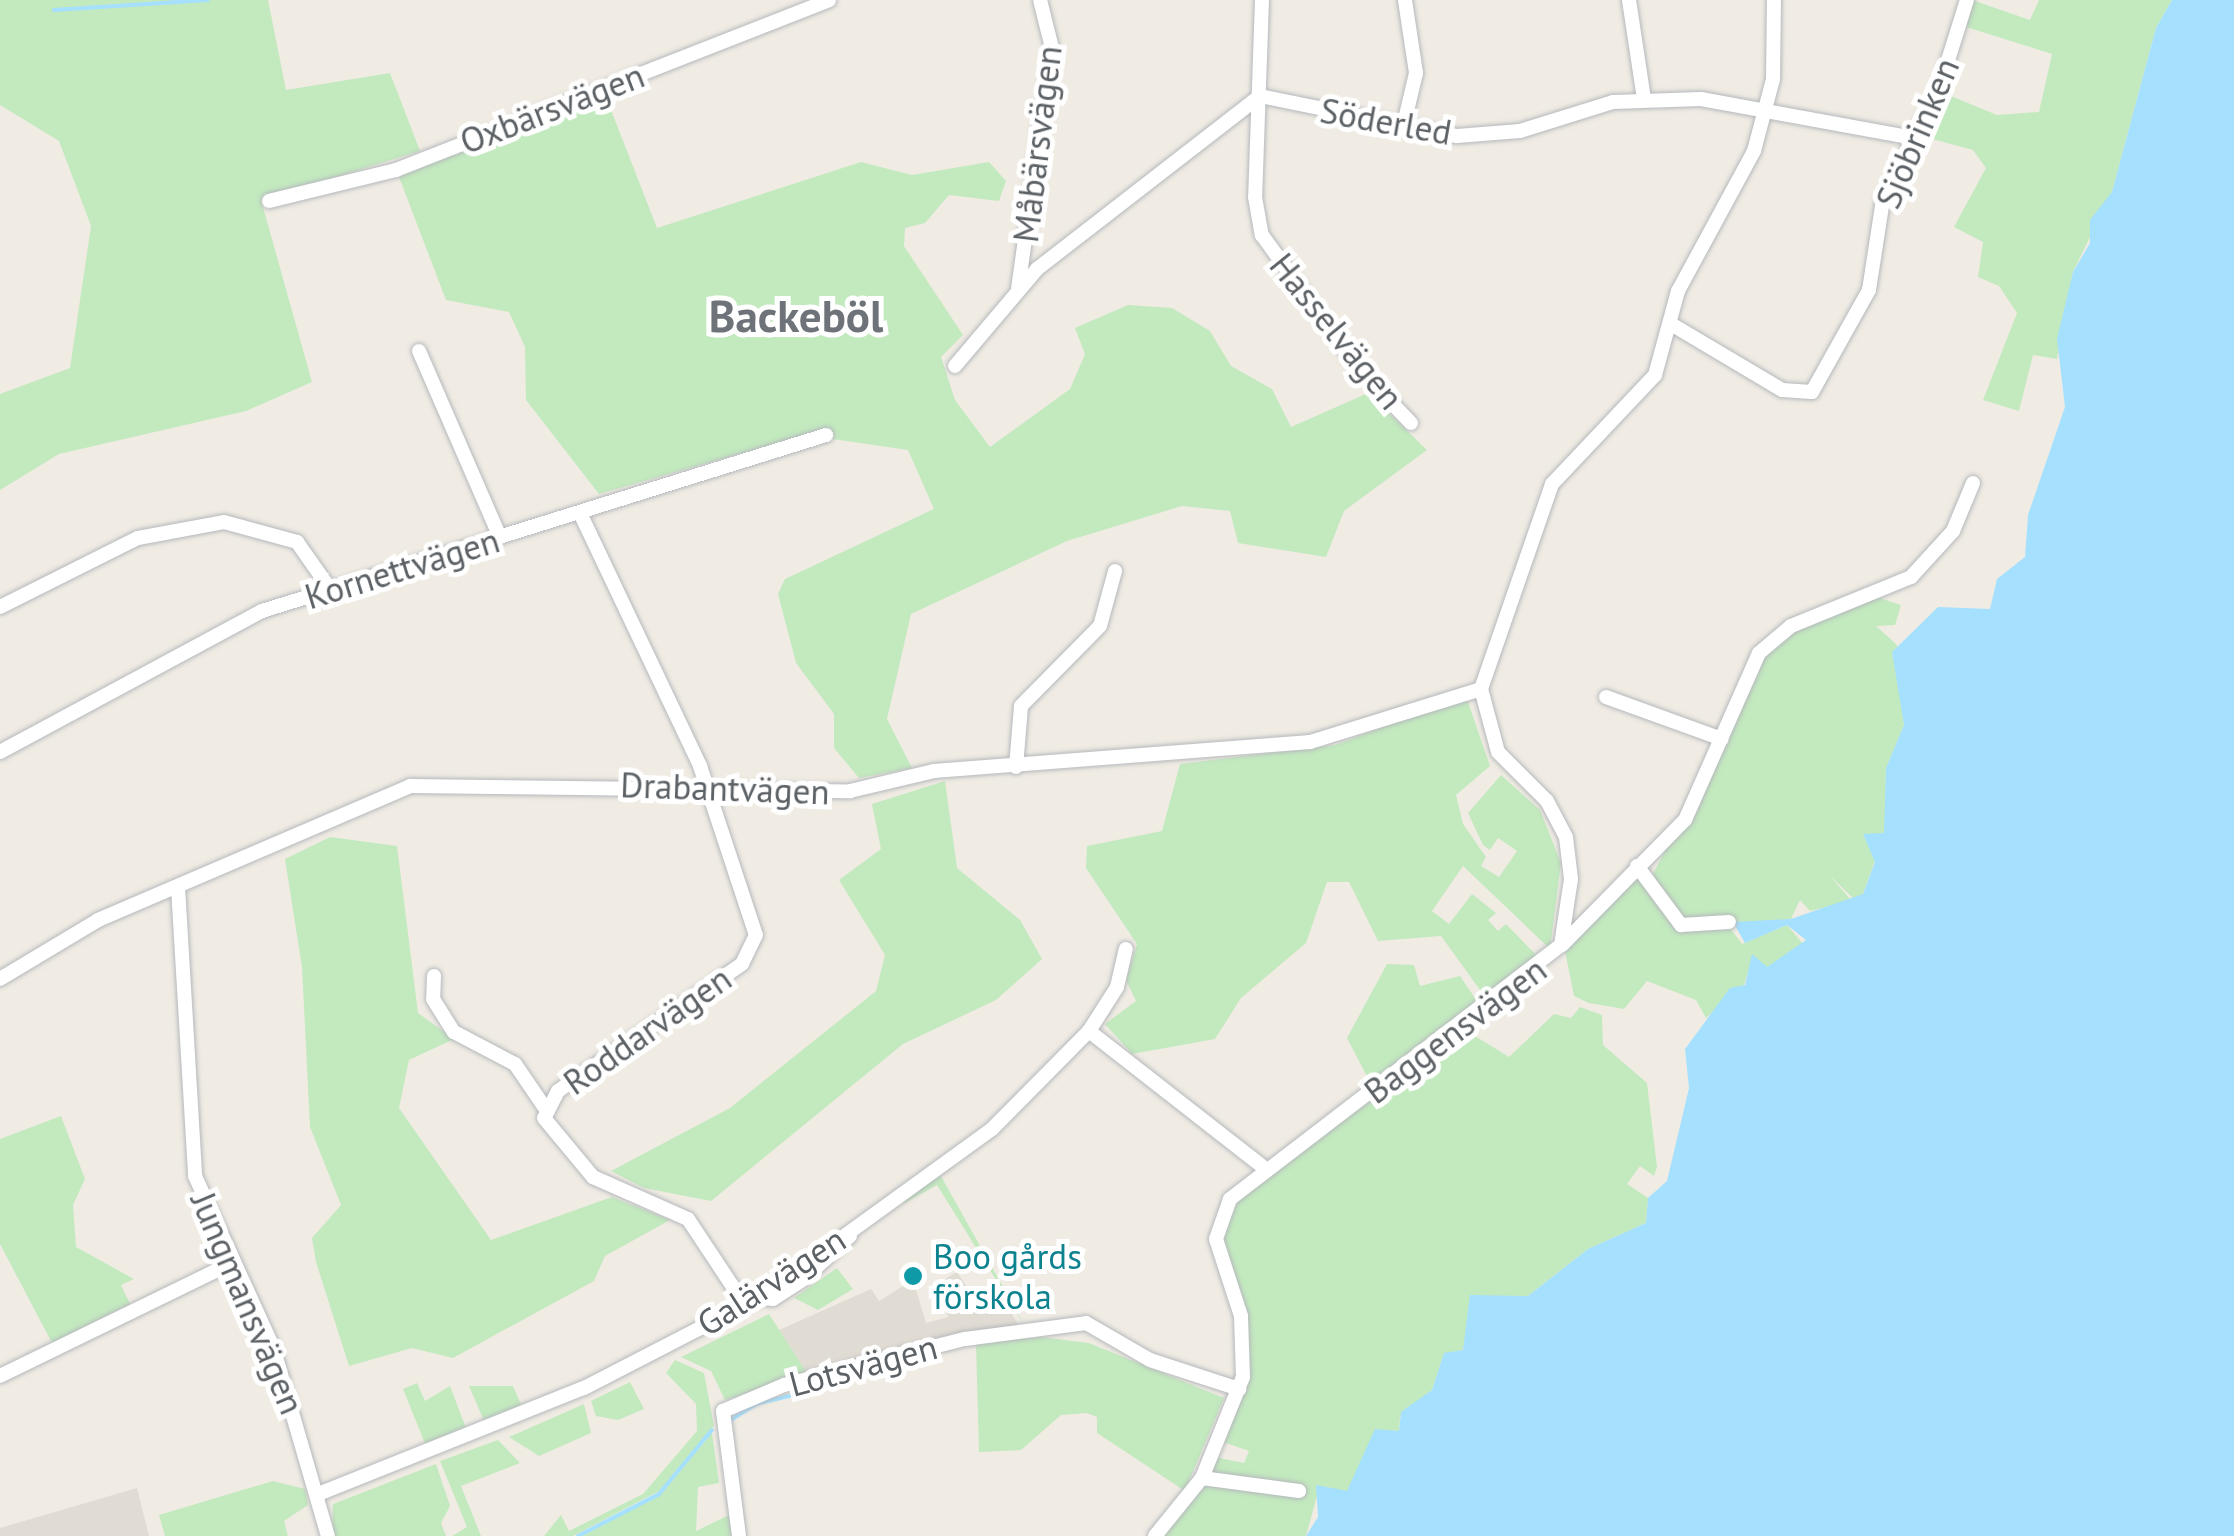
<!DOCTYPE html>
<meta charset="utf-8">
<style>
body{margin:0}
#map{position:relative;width:2234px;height:1536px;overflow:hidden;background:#f0ece4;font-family:"PT Sans",sans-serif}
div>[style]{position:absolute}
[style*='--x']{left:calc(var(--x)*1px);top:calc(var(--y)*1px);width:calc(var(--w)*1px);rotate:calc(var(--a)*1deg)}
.education>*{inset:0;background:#e0dbd3}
.green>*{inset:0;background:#c3e9bf}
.water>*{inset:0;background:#a5e0ff}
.stream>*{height:4px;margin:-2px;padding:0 2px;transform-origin:2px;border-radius:2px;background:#a5e0ff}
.roads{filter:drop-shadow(0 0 2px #b5b8bc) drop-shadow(0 0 2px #b5b8bc)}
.minor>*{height:14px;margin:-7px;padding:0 7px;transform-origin:7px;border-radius:7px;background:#fff}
.dots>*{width:28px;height:28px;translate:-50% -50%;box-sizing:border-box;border:5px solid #fff;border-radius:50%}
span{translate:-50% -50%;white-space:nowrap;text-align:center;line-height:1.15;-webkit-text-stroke:10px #fff;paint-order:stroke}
.street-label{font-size:35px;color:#5c6166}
.culture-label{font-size:35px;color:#0d838f}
.left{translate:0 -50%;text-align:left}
.district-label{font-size:45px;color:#6d7378;font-weight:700}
</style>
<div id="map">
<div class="education">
<div style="clip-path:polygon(957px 1272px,977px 1302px,995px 1285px,1020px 1328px,956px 1333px,807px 1373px,779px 1330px,871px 1289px,879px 1301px,913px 1280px,926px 1323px,948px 1317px,938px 1283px)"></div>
<div style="clip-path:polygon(137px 1488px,149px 1536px,0 1536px,0 1528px)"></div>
</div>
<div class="green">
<div style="clip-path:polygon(0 0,268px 0,286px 90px,390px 73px,420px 151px,261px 200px,312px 382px,246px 411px,59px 454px,0 490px,0 394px,70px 368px,91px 226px,59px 141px,0 105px)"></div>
<div style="clip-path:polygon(1972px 0,2030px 20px,2039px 0,2172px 0,2156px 28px,2112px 192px,2073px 272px,2057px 359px,2033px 355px,2019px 411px,1983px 400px,2017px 313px,1999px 286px,1978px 277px,1983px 242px,1954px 227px,1986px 168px,1973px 150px,1921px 136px,1941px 92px,1997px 115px,2039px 112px,2052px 54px,1966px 27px)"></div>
<div style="clip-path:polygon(604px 92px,657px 228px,861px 162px,912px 175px,989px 162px,1006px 181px,999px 201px,949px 195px,925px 223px,905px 228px,904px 246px,963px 335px,941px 357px,955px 400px,990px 447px,1070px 389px,1085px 354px,1075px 328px,1128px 305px,1172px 308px,1210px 331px,1231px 366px,1272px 389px,1291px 427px,1368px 393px,1427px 450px,1344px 511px,1326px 557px,1238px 543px,1230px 511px,1182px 506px,1067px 541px,911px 614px,887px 719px,912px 768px,859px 778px,834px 748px,834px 714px,796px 663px,778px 594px,785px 579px,934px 509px,908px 450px,805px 435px,599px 494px,526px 400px,525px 347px,509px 312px,446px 300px,399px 177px)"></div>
<div style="clip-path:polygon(1877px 597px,1901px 605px,1895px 625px,1876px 626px,1897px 645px,1904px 726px,1886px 768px,1885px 833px,1863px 894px,1855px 900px,1829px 875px,1852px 901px,1810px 911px,1800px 900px,1791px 919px,1764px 922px,1683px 922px,1652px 876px,1767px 650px,1801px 625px)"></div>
<div style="clip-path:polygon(1466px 696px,1490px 766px,1456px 795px,1463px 824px,1486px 857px,1481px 866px,1499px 877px,1517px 851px,1498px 838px,1490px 850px,1483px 845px,1468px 813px,1501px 775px,1540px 810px,1561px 863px,1550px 949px,1463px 866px,1432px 911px,1449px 924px,1472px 894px,1496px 913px,1488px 920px,1498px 931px,1506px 924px,1540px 959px,1488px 1001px,1441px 936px,1378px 941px,1349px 882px,1327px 882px,1306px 943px,1241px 998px,1215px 1039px,1132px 1054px,1105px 1024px,1136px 1001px,1126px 980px,1137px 944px,1086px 868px,1087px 846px,1162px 831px,1180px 764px,1335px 745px)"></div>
<div style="clip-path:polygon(945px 781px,957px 868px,1020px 920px,1042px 959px,996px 1000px,903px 1044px,711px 1201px,644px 1188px,611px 1171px,730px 1108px,876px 991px,885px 955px,839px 880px,881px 849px,872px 804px)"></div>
<div style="clip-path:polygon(330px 837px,397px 846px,418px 1013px,454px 1039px,409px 1060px,399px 1108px,491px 1240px,612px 1197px,670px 1220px,605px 1256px,594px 1281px,453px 1358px,412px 1348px,349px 1366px,316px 1262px,312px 1238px,341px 1205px,310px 1127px,302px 967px,285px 859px)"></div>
<div style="clip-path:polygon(1639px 872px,1680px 927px,1727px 924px,1742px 944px,1787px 925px,1804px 945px,1766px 968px,1753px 955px,1744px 985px,1706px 1018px,1696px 1000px,1647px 981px,1624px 1009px,1589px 1003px,1574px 996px,1565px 951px)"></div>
<div style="clip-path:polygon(1387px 964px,1414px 965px,1420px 986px,1460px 976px,1481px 1007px,1373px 1088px,1347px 1038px)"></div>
<div style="clip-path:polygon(1580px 1007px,1602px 1015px,1603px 1045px,1647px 1083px,1657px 1167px,1654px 1176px,1640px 1166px,1627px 1184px,1648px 1198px,1646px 1223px,1588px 1249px,1528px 1296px,1492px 1296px,1470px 1308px,1463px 1350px,1444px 1354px,1432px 1390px,1400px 1417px,1399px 1431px,1380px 1430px,1347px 1491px,1317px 1496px,1306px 1536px,1161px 1536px,1215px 1457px,1244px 1463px,1249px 1451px,1223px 1442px,1250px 1369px,1222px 1236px,1242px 1193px,1467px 1031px,1509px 1057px,1554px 1014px,1571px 1018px)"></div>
<div style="clip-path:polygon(61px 1116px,85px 1179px,73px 1205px,76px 1247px,134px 1279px,121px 1285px,130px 1304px,52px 1343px,0 1244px,0 1139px)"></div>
<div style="clip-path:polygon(937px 1169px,1026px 1328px,937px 1185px,905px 1203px,902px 1195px)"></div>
<div style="clip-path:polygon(837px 1268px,853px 1289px,818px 1310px,794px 1298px)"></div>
<div style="clip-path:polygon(769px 1314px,807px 1373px,725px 1400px,711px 1371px,681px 1357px)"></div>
<div style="clip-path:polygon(1041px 1337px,1089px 1343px,1224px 1398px,1185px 1491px,1097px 1433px,1097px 1417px,1087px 1413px,1061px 1415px,1021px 1450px,979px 1452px,976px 1344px)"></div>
<div style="clip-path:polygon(675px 1360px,704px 1373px,714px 1426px,659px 1491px,573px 1536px,544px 1536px,561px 1515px,569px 1531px,643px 1494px,697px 1431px,696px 1404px,666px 1373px)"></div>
<div style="clip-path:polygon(630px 1382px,644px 1409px,618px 1420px,596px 1416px,591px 1401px)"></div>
<div style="clip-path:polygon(417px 1383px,425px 1401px,450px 1386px,467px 1431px,426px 1446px,403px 1389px)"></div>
<div style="clip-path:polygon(469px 1386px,513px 1386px,523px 1409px,485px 1423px)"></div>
<div style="clip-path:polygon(584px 1404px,591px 1433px,539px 1456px,509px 1437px)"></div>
<div style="clip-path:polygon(712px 1433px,719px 1483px,698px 1487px,696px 1531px,731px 1514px,734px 1536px,582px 1536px,661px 1494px)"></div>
<div style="clip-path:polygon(498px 1440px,520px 1463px,461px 1486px,481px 1536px,452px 1536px,467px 1527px,440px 1461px)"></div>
<div style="clip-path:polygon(436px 1464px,450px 1506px,441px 1523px,446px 1536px,332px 1536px,333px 1504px)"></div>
<div style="clip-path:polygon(273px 1481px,305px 1489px,308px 1505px,284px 1521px,288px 1536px,165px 1536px,159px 1515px)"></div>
</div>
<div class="water">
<div style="clip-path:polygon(2172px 0,2234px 0,2234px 1536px,1306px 1536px,1318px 1517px,1316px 1485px,1347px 1491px,1375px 1429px,1399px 1431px,1401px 1412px,1432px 1390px,1444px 1353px,1463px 1350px,1470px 1295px,1528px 1296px,1588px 1249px,1646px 1223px,1648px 1198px,1667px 1181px,1689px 1088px,1685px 1049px,1730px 988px,1745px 985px,1752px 954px,1767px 967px,1806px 940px,1787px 925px,1745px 943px,1733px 922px,1791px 919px,1863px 894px,1875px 862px,1863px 834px,1884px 833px,1886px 768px,1904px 725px,1892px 652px,1938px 607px,1990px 609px,1997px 579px,2025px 557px,2028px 515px,2065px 407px,2057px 339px,2073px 272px,2090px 243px,2090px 220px,2112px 192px,2156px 28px)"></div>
</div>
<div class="stream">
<div style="--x:54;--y:10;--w:154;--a:-3.7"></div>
<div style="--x:729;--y:1421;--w:32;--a:-32"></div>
<div style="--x:756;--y:1404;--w:77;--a:-13.5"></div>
<div style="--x:578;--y:1536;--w:91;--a:-27.4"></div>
<div style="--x:659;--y:1494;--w:83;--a:-50.4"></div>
</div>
<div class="roads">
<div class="minor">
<div style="--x:1262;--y:0;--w:197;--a:92"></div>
<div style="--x:1255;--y:197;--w:39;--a:80"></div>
<div style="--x:1262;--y:235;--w:165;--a:54.1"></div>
<div style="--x:1359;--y:369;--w:75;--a:46.1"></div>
<div style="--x:1629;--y:0;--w:100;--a:81.4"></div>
<div style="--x:1403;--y:128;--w:57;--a:-76.7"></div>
<div style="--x:1416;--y:73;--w:74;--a:-98.6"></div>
<div style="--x:269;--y:201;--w:131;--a:-13.7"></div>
<div style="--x:396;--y:170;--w:465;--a:-21.4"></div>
<div style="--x:1018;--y:289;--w:243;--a:-82"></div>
<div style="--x:1052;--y:48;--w:49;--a:-104"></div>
<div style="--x:1671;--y:324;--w:129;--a:30.7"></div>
<div style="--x:1782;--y:390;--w:30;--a:4"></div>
<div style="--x:1812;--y:392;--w:117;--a:-60.8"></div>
<div style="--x:1869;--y:290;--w:91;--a:-81.2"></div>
<div style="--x:1883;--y:200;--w:127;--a:-63.4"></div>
<div style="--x:1940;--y:86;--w:90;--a:-72.6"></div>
<div style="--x:419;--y:351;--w:203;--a:66.5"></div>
<div style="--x:955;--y:366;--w:127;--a:-49.8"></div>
<div style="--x:1037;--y:269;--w:282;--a:-37.8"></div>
<div style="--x:1260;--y:96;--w:201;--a:11.5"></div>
<div style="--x:1457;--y:136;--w:63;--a:-4.5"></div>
<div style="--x:1520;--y:131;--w:97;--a:-17.3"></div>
<div style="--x:1613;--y:102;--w:88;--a:-2"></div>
<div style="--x:1701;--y:99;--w:217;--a:10.4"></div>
<div style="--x:581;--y:515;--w:278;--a:64.6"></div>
<div style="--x:700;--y:766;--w:178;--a:71.7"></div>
<div style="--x:756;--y:935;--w:32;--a:116"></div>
<div style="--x:742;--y:964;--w:224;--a:145.4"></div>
<div style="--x:558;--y:1091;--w:30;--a:117"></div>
<div style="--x:544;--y:1118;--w:77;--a:50.3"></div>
<div style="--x:593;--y:1177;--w:104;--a:23.9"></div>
<div style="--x:688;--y:1219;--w:103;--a:56.5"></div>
<div style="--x:0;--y:607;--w:154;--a:-26.6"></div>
<div style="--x:138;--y:538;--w:87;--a:-10.5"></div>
<div style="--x:224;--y:522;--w:76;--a:15.3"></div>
<div style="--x:297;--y:542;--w:57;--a:54.9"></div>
<div style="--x:1606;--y:697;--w:123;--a:19.9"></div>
<div style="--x:0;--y:752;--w:298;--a:-28.3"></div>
<div style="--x:262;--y:611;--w:591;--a:-17.33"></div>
<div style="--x:1016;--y:767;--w:61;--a:-85.3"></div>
<div style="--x:1021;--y:706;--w:112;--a:-45.4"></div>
<div style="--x:1100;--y:626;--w:57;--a:-74.7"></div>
<div style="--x:1637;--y:866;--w:74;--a:53.3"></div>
<div style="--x:1681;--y:925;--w:48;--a:-3.6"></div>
<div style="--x:178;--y:887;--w:289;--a:86.6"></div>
<div style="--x:195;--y:1176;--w:188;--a:65.5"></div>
<div style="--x:273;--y:1347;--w:197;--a:73.8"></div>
<div style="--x:1562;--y:945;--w:175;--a:-45.5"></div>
<div style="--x:1685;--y:820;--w:183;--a:-66.1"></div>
<div style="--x:1759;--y:653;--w:42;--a:-40.2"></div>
<div style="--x:1791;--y:626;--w:130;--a:-22.2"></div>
<div style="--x:1911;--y:577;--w:62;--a:-47.6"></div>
<div style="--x:1953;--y:531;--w:52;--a:-67.4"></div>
<div style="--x:434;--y:976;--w:23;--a:92"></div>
<div style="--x:433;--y:999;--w:39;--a:58"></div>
<div style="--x:454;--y:1032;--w:69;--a:27.7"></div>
<div style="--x:515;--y:1064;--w:53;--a:55.7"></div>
<div style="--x:0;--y:979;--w:114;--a:-31"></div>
<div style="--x:98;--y:920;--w:340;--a:-23.2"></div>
<div style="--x:410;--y:786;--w:440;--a:0.7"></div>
<div style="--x:850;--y:791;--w:86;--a:-13.4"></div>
<div style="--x:934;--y:771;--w:377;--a:-4.4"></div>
<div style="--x:1310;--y:742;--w:179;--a:-17.2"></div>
<div style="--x:1089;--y:1031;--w:219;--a:38"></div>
<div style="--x:760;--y:1297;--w:13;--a:9"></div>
<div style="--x:773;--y:1299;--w:37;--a:-33"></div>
<div style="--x:804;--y:1279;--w:63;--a:-43.1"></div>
<div style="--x:0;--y:1376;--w:256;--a:-26"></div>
<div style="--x:1202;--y:1478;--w:98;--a:7.6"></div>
<div style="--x:321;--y:1493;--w:283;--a:-21.8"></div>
<div style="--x:584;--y:1388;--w:198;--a:-27.3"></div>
<div style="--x:760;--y:1297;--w:286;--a:-35.9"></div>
<div style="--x:992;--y:1129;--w:138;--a:-45.3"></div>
<div style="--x:1089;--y:1031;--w:52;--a:-57.5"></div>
<div style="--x:1117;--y:987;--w:39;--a:-77"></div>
<div style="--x:739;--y:1536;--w:126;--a:-97.3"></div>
<div style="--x:723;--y:1411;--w:66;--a:-23.1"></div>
<div style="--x:784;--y:1385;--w:187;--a:-14.3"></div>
<div style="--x:965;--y:1339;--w:122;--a:-7.5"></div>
<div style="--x:1086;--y:1323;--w:74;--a:30"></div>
<div style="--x:1150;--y:1360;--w:94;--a:18"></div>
<div style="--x:1155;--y:1536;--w:75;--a:-51"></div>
<div style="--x:1202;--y:1478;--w:109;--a:-67.9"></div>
<div style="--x:1243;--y:1377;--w:61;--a:-91.9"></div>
<div style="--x:1241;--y:1316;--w:81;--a:-108"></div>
<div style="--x:1216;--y:1239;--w:42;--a:-70.7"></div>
<div style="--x:1230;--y:1199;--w:417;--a:-37.5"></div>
<div style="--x:1561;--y:945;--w:67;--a:-81.4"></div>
<div style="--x:1571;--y:879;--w:42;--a:-96.8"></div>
<div style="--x:1566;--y:837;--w:41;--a:-117.8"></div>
<div style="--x:1547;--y:801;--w:69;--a:-135"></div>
<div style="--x:1498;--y:752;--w:65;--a:-105.1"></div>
<div style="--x:1481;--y:689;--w:217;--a:-70.9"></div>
<div style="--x:1552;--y:484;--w:150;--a:-46.6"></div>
<div style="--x:1655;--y:375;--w:87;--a:-74.7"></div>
<div style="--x:1678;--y:291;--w:159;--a:-61.5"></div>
<div style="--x:1754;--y:151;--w:74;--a:-75.2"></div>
<div style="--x:1773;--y:79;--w:79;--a:-89.3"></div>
</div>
</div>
<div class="dots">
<div style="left:913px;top:1276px;background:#0f9aa8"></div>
</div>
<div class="street-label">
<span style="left:552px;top:108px;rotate:-21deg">Oxbärsvägen</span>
<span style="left:1386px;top:121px;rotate:10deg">Söderled</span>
<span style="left:1917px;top:133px;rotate:-67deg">Sjöbrinken</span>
<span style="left:1037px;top:144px;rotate:-83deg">Måbärsvägen</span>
<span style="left:1337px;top:331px;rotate:51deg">Hasselvägen</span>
<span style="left:402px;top:568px;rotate:-17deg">Kornettvägen</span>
<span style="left:725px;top:788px;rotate:2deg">Drabantvägen</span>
<span style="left:647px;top:1030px;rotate:-35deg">Roddarvägen</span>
<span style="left:1455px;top:1030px;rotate:-37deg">Baggensvägen</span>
<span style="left:771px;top:1281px;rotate:-33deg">Galärvägen</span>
<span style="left:248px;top:1303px;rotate:67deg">Jungmansvägen</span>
<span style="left:863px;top:1365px;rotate:-15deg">Lotsvägen</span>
</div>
<div class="culture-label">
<span class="left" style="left:933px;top:1276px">Boo gårds<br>förskola</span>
</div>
<div class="district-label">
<span style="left:796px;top:316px">Backeböl</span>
</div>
</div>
